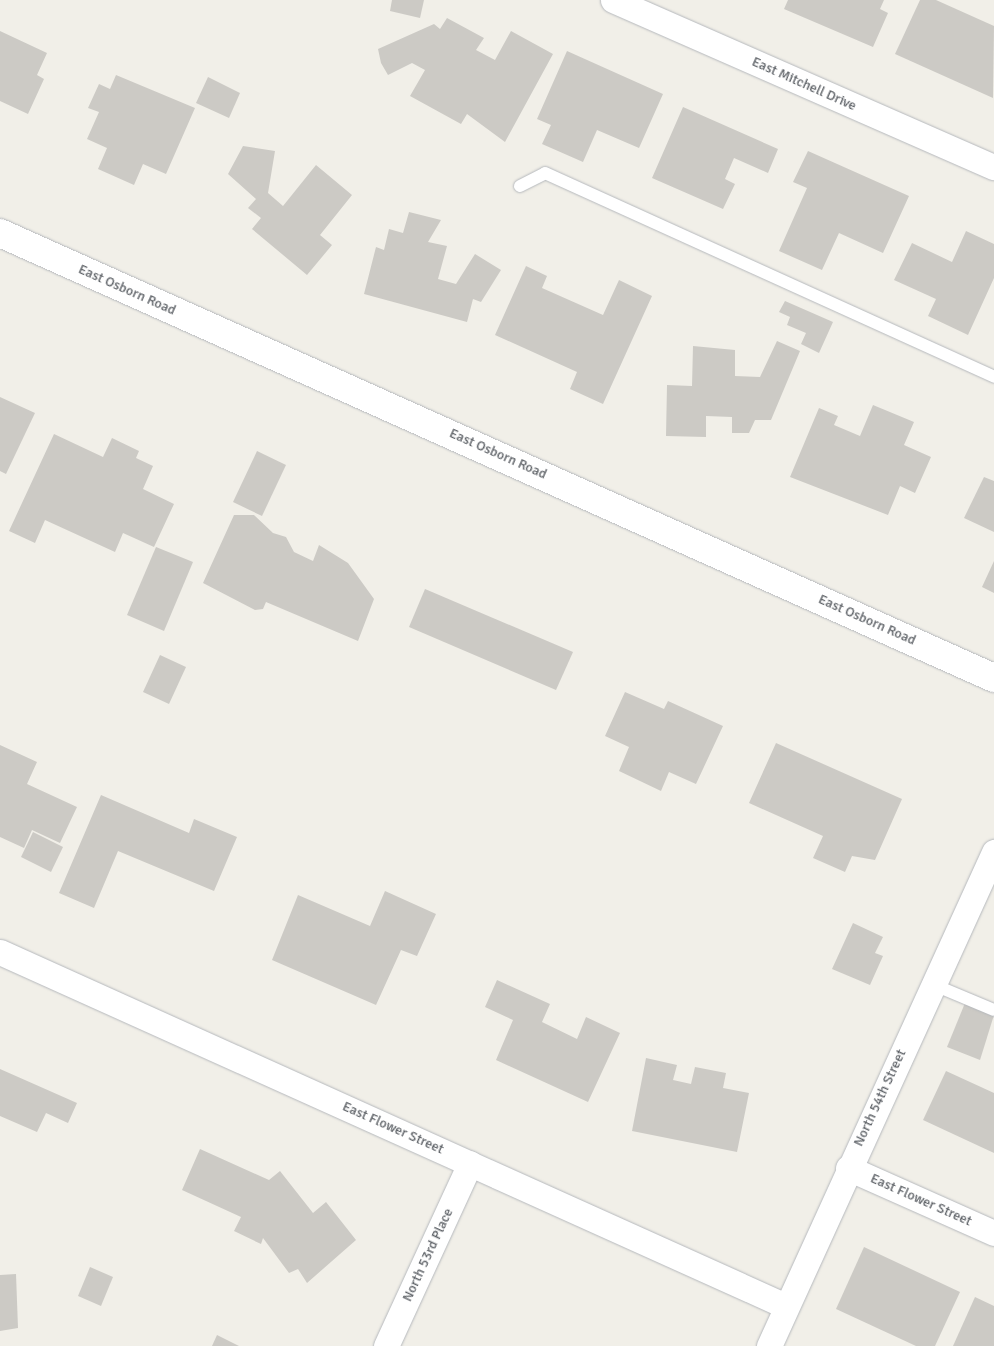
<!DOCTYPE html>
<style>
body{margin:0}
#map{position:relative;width:994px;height:1346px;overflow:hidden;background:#f1efe8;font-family:Signika,sans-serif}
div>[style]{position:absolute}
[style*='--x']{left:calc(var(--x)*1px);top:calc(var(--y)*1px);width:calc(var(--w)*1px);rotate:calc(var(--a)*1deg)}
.building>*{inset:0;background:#cccac5}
.roads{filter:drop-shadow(0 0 1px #b5b8bc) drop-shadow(0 0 1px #b5b8bc)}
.lane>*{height:12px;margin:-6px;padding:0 6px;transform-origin:6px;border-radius:6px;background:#fff}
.street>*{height:25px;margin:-12.5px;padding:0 12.5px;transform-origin:12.5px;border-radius:12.5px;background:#fff}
.secondary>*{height:28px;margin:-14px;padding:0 14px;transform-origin:14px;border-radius:14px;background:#fff}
span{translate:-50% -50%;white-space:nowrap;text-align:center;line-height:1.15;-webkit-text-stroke:5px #fff;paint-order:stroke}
.street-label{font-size:14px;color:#5f6368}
</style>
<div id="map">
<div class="building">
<div style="clip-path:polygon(392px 0,424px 0,420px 18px,390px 11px)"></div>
<div style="clip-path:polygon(788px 0,884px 0,880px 9px,888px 13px,873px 47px,784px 9px)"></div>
<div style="clip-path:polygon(920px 0,936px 0,994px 26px,993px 98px,895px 54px)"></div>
<div style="clip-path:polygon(447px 18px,484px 38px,476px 50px,495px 60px,511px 31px,553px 54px,505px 142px,467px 114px,461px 124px,410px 96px,425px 70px,412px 63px,388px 75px,381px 63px,378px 49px,434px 24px,440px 29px)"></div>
<div style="clip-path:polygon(0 31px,47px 53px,37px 75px,44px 79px,28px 114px,0 101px)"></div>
<div style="clip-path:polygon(567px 51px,663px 94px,639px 148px,597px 130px,583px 162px,542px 144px,551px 125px,537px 119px)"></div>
<div style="clip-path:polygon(116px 75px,195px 108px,166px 174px,143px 164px,134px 185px,98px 169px,107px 148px,87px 139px,99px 112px,88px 108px,99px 84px,110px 89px)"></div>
<div style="clip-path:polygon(208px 77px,240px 93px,229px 118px,196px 103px)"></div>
<div style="clip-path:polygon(683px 107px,778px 149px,768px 173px,734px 158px,725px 179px,735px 184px,723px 209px,652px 178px)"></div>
<div style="clip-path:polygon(243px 146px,275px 151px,268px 193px,283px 206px,316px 165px,352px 195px,320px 235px,332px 245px,307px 275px,252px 229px,261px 218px,248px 208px,256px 199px,228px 174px)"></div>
<div style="clip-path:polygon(808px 151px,909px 196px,883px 253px,839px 233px,822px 270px,779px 251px,807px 188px,793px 182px)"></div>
<div style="clip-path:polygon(409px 212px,441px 220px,428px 242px,447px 246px,438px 279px,456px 284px,475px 254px,501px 270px,481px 302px,473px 299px,467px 322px,364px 294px,376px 247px,384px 250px,389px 229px,403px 233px)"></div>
<div style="clip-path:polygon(966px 231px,994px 244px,994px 278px,968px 335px,928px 316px,936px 299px,894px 280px,912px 243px,952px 262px)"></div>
<div style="clip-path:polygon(526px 266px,547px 276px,542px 288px,603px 315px,619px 280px,652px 296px,603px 404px,570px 389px,577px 372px,495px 335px)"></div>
<div style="clip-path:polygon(785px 301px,833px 322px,819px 353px,801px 344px,806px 333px,787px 325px,790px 317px,779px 312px)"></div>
<div style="clip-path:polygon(777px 341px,800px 351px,771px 420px,755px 420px,749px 433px,732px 433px,732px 417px,706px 416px,706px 437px,666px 436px,667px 385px,692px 386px,693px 346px,735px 350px,735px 376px,760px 377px)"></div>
<div style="clip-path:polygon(0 397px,35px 413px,6px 474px,0 471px)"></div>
<div style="clip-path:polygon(873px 405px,914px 422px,904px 445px,931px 457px,915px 493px,900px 486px,888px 515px,790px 477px,819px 408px,838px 416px,834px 425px,860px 436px)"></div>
<div style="clip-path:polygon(54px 434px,103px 457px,112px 438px,139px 451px,136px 458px,153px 466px,143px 489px,174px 504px,154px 547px,123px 533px,115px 552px,45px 520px,35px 543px,9px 531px)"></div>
<div style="clip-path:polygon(257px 451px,286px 465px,262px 516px,233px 502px)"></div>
<div style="clip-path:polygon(984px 477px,994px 481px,994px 532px,964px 518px)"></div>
<div style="clip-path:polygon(234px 515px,254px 515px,273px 533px,286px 537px,294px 552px,313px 561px,319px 545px,348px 563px,374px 599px,358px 641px,266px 602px,263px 609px,255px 610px,203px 583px)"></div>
<div style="clip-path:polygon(156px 547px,193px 562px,164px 631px,127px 615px)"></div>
<div style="clip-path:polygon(994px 561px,994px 593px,982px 587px)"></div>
<div style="clip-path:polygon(425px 589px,573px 652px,556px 690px,409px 627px)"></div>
<div style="clip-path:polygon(160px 655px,186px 667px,169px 704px,143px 692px)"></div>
<div style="clip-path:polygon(625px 692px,664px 709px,668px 701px,723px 726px,696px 784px,669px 772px,661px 791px,619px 771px,629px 747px,605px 736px)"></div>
<div style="clip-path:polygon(776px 743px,902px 799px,875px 860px,852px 856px,845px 872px,813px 858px,823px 836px,749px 803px)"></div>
<div style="clip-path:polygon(0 745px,37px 762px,27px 784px,77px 807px,60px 843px,32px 830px,24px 848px,0 837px)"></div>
<div style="clip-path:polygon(101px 795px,189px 833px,194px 819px,237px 837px,214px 891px,118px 851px,94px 908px,59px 893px)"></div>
<div style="clip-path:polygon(33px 832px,63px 847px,51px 872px,21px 857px)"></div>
<div style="clip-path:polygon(385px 891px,436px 914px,417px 956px,401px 950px,376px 1005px,272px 960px,298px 895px,370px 926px)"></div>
<div style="clip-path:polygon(853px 923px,883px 937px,875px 953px,883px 956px,870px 985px,832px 969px)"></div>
<div style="clip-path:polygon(497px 980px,550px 1004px,542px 1022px,577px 1039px,586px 1017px,620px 1033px,588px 1102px,496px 1060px,513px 1020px,485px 1007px)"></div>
<div style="clip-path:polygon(965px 1003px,994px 1015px,980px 1060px,947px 1047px)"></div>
<div style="clip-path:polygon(646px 1058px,677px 1065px,673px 1080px,691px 1084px,695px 1067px,726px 1073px,723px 1088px,749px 1093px,737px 1152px,632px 1131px)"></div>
<div style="clip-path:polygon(0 1069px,77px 1103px,68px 1123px,46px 1113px,37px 1132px,0 1116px)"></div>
<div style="clip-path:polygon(946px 1071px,994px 1093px,994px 1153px,923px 1120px)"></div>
<div style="clip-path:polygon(200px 1149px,269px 1180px,280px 1171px,313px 1213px,326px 1202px,356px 1240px,307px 1283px,298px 1269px,289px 1273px,263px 1238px,261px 1244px,234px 1231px,241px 1217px,182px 1190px)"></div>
<div style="clip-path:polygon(864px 1247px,960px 1292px,935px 1346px,916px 1346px,836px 1309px)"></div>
<div style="clip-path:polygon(90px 1267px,113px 1277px,101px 1306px,78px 1296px)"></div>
<div style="clip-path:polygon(16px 1274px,18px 1328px,0 1331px,0 1275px)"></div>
<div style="clip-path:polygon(975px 1297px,994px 1306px,994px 1346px,953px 1346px)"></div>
<div style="clip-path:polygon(217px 1335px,239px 1346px,212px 1346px)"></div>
</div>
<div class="roads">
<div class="lane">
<div style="--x:520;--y:186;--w:28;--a:-27"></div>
<div style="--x:545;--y:173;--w:493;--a:24.4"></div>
<div style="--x:932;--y:984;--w:67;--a:22.8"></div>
</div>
<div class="street">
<div style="--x:613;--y:0;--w:416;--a:23.7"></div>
<div style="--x:0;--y:952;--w:862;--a:24.25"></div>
<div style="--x:848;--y:1168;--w:160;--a:24"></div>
<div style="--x:386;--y:1346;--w:201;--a:-65.3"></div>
<div style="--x:769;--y:1346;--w:543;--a:-65.51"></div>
</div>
<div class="secondary">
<div style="--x:0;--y:233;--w:1089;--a:24.12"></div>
</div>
</div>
<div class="street-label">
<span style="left:804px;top:84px;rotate:24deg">East Mitchell Drive</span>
<span style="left:127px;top:290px;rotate:24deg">East Osborn Road</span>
<span style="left:498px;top:454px;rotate:24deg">East Osborn Road</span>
<span style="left:867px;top:620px;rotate:24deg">East Osborn Road</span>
<span style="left:880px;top:1098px;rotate:-65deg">North 54th Street</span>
<span style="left:393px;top:1128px;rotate:24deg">East Flower Street</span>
<span style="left:921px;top:1200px;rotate:24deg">East Flower Street</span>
<span style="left:428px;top:1255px;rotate:-65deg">North 53rd Place</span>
</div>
</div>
